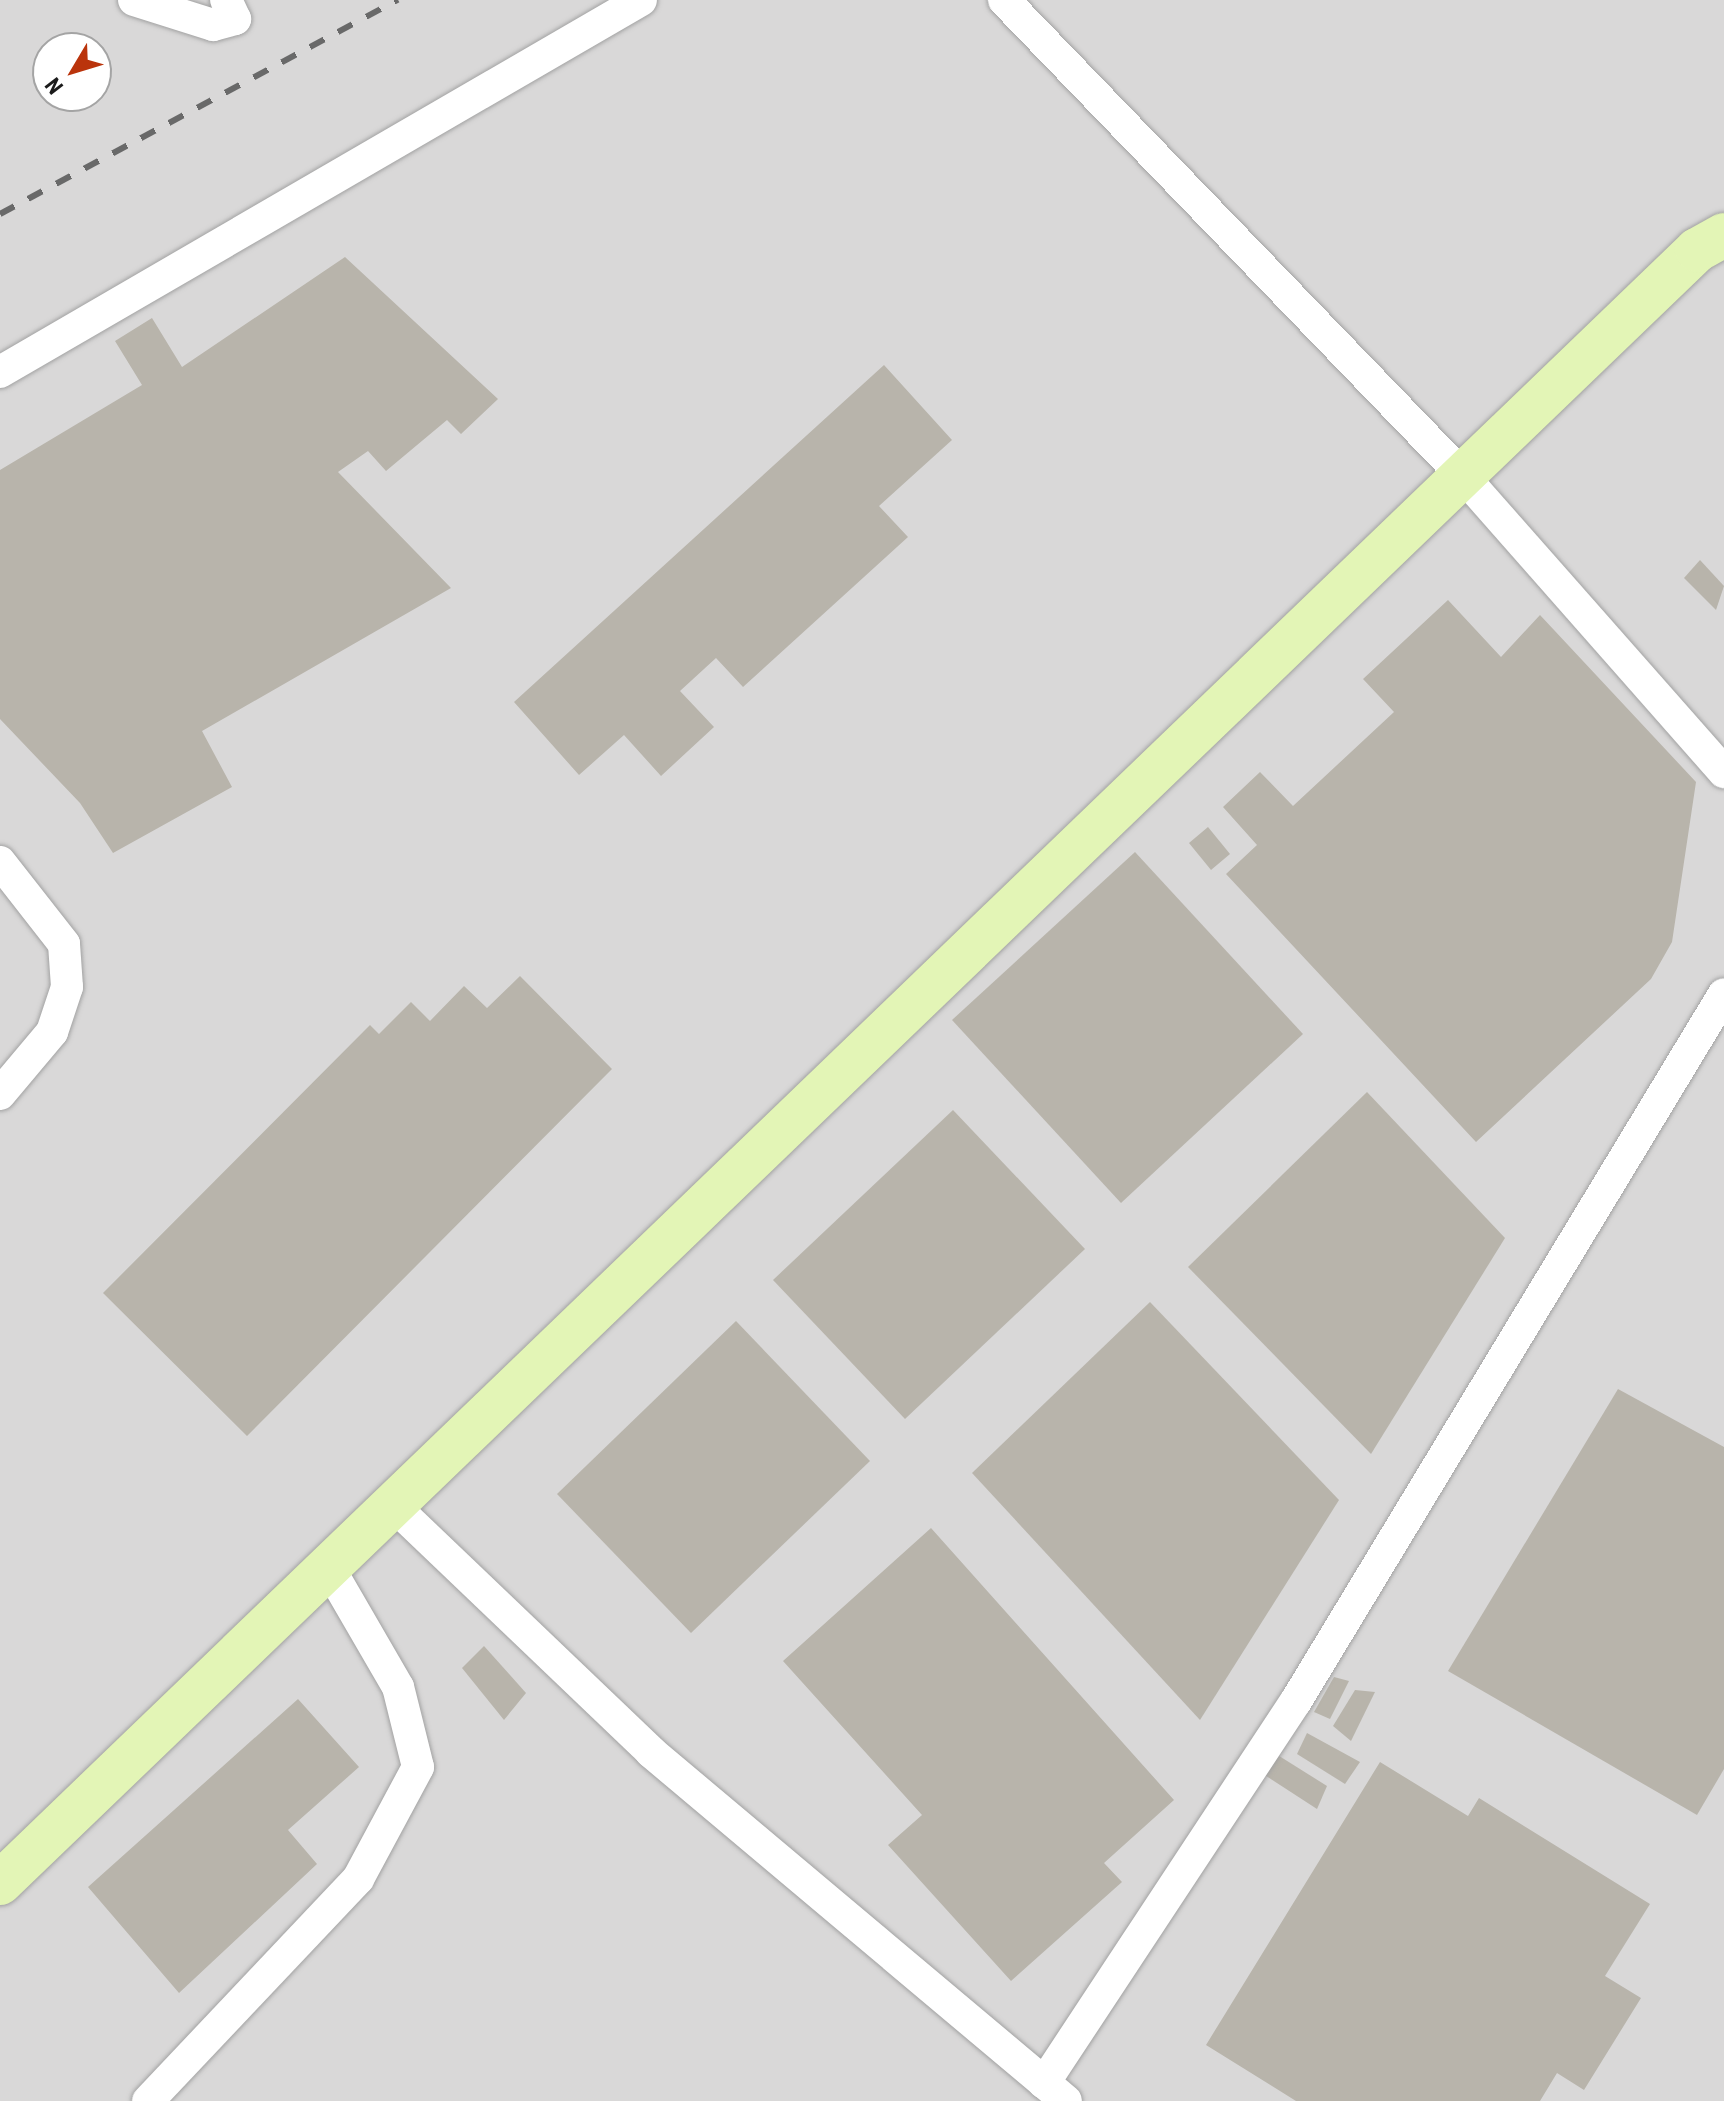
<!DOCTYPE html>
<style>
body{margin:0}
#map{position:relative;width:1724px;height:2101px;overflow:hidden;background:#ecebe1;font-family:"Roboto Condensed",sans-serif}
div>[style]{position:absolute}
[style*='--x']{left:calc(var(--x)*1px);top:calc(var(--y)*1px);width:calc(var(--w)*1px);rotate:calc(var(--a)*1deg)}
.residential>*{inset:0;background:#d9d8d8}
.building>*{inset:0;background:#b8b4ab}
.roads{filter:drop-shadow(0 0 2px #a2a2a2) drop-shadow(0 0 2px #a2a2a2)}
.street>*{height:32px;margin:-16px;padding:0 16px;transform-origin:16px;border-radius:16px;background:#fff}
.secondary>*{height:44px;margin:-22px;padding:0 22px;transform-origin:22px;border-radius:22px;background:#e3f5b6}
.rail>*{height:6px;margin-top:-3px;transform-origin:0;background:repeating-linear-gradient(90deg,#696969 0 16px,transparent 0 32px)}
span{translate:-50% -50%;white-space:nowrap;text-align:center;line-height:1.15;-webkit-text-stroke:6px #fff;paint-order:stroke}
.north{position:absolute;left:32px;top:32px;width:80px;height:80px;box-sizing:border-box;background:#fff;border:2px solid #a4a4a4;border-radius:50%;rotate:232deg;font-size:22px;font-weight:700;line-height:32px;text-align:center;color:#1b1b1b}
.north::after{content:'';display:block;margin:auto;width:28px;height:36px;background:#ba340c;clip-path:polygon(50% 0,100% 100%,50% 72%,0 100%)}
</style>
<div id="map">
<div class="residential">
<div style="clip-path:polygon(evenodd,0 0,1724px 0,1724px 2101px,0 2101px,0 0,48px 48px,96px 48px,96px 96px,48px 96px,48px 48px)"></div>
</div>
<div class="building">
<div style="clip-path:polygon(345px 257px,498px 399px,461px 434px,447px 420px,386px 471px,368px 451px,338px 472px,451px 588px,202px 731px,232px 787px,113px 853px,80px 803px,0 719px,0 470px,142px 385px,115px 341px,152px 318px,182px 367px)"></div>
<div style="clip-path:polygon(884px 365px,952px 440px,879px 506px,908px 537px,743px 687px,716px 658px,680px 691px,714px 727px,661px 776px,624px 735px,579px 775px,514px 702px)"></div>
<div style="clip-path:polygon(1700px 560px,1724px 586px,1716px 610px,1684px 578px)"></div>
<div style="clip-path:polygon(1448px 600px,1501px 657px,1540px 615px,1696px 782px,1672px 942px,1651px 979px,1476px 1142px,1226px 874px,1257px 845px,1223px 807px,1260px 772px,1293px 806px,1394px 712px,1363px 679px)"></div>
<div style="clip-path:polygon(1208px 827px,1230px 854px,1211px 870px,1189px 843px)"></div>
<div style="clip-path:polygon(1135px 852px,1303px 1034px,1121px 1203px,952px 1020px)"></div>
<div style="clip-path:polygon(520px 976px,612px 1069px,247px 1436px,103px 1293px,370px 1025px,379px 1034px,411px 1002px,430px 1021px,464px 986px,487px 1008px)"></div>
<div style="clip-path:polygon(1367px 1092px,1505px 1238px,1371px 1454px,1188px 1267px)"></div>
<div style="clip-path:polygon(953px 1110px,1085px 1249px,905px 1419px,773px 1280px)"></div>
<div style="clip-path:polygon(1150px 1302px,1339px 1500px,1200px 1720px,972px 1473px)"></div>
<div style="clip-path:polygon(736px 1321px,870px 1461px,691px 1633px,557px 1494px)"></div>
<div style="clip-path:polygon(1618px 1389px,1724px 1447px,1724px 1769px,1697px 1815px,1448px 1671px)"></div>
<div style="clip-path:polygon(931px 1528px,1174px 1800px,1104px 1863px,1122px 1882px,1011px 1981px,888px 1845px,922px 1815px,783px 1661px)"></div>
<div style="clip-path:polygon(484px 1646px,526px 1693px,504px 1720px,462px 1668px)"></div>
<div style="clip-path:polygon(1334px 1677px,1349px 1681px,1330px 1719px,1314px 1712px)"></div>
<div style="clip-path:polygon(1355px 1690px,1375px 1692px,1351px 1741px,1333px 1726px)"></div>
<div style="clip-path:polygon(298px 1699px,359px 1767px,288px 1830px,317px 1864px,179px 1993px,88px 1887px)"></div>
<div style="clip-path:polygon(1307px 1733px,1360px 1762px,1345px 1784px,1297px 1754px)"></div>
<div style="clip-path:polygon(1276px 1754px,1327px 1786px,1317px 1809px,1260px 1772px)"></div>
<div style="clip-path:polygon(1380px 1762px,1468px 1816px,1479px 1798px,1650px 1904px,1605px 1976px,1641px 1998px,1584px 2090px,1557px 2073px,1540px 2101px,1296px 2101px,1206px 2045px)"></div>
</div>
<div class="roads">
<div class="street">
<div style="--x:134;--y:0;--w:83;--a:17.6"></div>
<div style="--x:213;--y:25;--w:23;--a:-15"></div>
<div style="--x:235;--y:19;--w:21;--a:-115"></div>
<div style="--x:1004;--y:0;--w:661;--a:46.04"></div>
<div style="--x:1463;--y:476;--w:395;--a:48.6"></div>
<div style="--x:0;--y:372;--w:741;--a:-30.13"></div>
<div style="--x:0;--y:862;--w:104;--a:52"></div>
<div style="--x:64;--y:944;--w:43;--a:86"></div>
<div style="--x:67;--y:987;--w:47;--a:108.4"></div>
<div style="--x:52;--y:1032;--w:81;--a:130"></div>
<div style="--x:394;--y:1506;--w:356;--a:43.7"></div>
<div style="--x:651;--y:1752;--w:542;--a:40.06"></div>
<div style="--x:1044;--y:2083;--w:458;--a:-56.6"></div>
<div style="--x:1296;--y:1701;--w:826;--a:-58.81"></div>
<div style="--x:148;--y:2101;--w:306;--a:-46.6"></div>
<div style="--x:358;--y:1879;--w:127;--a:-61.8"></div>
<div style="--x:418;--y:1767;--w:82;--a:-104"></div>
<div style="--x:398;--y:1687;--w:138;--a:-120.1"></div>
</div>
<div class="secondary">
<div style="--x:0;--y:1883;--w:2355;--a:-43.9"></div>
<div style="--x:1697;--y:250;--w:31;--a:-29"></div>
</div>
</div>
<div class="rail">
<div style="--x:0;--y:214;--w:452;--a:-28.3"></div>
</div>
<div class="north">N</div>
</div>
